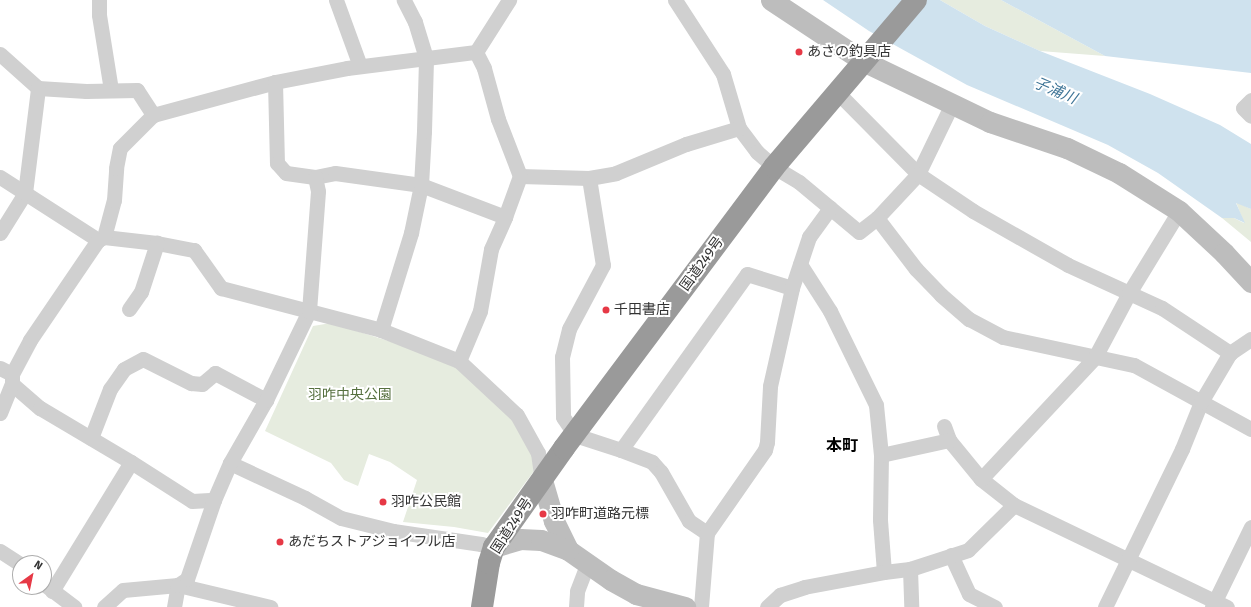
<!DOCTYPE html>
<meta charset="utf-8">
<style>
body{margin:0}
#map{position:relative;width:1251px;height:607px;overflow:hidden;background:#fff;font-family:"Fira Sans","Noto Sans JP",sans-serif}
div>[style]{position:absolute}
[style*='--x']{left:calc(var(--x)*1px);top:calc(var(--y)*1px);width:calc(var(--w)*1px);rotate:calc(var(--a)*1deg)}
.green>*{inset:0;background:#e6ecdf}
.water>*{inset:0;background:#cfe2ee}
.street>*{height:15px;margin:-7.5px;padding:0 7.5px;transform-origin:7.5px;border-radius:7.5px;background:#d0d0d0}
.secondary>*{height:21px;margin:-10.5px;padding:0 10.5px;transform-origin:10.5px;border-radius:10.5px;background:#bdbdbd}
.highway>*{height:22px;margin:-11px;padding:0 11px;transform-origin:11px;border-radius:11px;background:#9a9a9a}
.dots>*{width:11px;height:11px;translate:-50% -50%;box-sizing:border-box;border:2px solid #fff;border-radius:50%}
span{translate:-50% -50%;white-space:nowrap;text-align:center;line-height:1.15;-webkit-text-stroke:4px #fff;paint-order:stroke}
.poi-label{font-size:14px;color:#333}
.left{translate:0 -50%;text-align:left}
.street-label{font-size:14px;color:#333}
.park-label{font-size:14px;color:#56703f}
.water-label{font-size:15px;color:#3f7597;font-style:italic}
.quarter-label{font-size:16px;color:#000;font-weight:700}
.north{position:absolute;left:12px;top:555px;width:40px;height:40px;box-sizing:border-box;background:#fff;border:1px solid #adadad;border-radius:50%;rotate:33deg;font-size:11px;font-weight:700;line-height:16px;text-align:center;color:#333}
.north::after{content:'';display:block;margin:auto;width:14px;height:18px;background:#e63946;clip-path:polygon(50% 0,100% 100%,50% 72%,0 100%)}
</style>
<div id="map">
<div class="green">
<div style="clip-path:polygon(940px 0,1001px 0,1105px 56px,1040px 51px,985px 26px)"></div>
<div style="clip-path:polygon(1236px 202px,1251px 209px,1251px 242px,1222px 218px,1234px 218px,1244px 223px)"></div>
<div style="clip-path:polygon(331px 323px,449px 360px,514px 416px,531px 448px,534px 471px,488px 533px,454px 527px,403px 522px,417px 480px,390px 462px,369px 454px,358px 486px,344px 480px,331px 463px,265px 431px,313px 326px)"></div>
</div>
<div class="water">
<div style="clip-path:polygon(823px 0,940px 0,985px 26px,1040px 51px,1150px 94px,1220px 125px,1251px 144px,1251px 209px,1236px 203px,1245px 223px,1234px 218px,1222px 218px,1158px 173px,1108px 145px,967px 85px,869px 31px)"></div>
<div style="clip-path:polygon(1001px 0,1251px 0,1251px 73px,1105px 56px)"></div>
</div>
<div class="street">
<div style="--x:99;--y:0;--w:15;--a:90"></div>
<div style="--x:99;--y:15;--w:76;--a:80.9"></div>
<div style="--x:336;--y:0;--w:70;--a:70"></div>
<div style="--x:675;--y:0;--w:88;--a:57"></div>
<div style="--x:723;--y:74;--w:56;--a:73.5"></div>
<div style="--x:739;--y:128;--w:30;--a:53"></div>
<div style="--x:757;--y:152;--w:23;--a:41"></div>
<div style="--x:774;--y:167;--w:29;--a:31"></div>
<div style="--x:799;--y:182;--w:78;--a:39.8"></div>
<div style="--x:859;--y:232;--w:23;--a:-38"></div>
<div style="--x:877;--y:218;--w:60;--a:-47"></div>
<div style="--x:918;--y:174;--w:78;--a:-64.1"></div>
<div style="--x:476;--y:52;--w:62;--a:-57.6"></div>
<div style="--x:0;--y:54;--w:51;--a:41.8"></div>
<div style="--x:38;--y:88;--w:48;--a:3.6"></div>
<div style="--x:86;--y:91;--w:51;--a:-1.1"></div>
<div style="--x:137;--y:90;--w:30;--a:57"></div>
<div style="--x:153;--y:115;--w:126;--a:-15.1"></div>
<div style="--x:275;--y:82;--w:73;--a:-11"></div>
<div style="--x:347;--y:68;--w:130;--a:-7.1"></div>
<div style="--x:275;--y:82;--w:81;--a:88.6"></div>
<div style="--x:277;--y:163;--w:13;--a:48"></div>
<div style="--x:286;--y:173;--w:29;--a:8"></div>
<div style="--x:315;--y:177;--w:20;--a:-11"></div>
<div style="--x:335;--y:173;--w:87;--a:7.9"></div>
<div style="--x:421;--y:185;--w:90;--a:20.9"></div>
<div style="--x:836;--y:91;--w:117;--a:45.3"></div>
<div style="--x:918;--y:174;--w:66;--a:33.9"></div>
<div style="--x:973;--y:211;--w:109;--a:29.6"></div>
<div style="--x:1068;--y:265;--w:103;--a:24.6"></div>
<div style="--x:1162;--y:308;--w:82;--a:33.5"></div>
<div style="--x:1251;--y:100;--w:11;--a:135"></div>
<div style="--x:1243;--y:108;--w:11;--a:45"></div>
<div style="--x:520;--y:176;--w:69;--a:1.7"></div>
<div style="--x:589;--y:178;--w:27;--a:-10"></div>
<div style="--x:616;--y:173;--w:76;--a:-22.5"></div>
<div style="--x:686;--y:144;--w:55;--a:-16.8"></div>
<div style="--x:0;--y:177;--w:117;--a:32.7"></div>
<div style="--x:98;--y:240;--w:7;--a:-27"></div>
<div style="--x:104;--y:237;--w:53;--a:6.5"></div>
<div style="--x:157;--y:243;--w:38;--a:11"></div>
<div style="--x:194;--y:250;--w:47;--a:54.6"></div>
<div style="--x:221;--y:288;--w:165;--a:14.7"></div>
<div style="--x:381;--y:330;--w:84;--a:21.7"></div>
<div style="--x:459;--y:361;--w:79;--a:43"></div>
<div style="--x:517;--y:415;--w:43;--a:61.1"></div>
<div style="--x:538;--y:453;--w:27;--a:82"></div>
<div style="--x:589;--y:178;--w:88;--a:80.9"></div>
<div style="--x:603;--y:265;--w:72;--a:118"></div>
<div style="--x:569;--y:329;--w:29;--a:104"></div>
<div style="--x:562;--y:357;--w:60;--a:89"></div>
<div style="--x:563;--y:417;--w:22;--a:56"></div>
<div style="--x:575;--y:435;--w:48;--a:18.1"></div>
<div style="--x:621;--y:450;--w:33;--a:21"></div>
<div style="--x:652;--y:462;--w:13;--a:48"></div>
<div style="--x:661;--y:472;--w:56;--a:60.3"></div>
<div style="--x:689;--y:521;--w:22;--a:34"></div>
<div style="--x:877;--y:218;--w:64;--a:52.6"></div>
<div style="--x:916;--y:269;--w:36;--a:46"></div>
<div style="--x:941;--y:295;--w:37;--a:41"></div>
<div style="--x:969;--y:319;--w:38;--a:28"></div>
<div style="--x:1003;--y:337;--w:134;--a:12.1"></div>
<div style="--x:1134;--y:365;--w:133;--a:28.7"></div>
<div style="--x:0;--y:233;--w:47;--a:-58"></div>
<div style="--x:25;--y:193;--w:106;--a:-82.9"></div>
<div style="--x:104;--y:237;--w:38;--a:-75"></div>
<div style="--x:114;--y:200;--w:32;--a:-86"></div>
<div style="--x:116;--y:168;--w:20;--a:-79"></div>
<div style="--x:120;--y:148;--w:47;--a:-45"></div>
<div style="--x:800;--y:264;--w:56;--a:57.4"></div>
<div style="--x:830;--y:311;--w:105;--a:63.9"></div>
<div style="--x:876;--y:405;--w:50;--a:84.3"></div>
<div style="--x:881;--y:455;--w:65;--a:90.9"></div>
<div style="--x:880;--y:520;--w:52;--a:85.6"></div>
<div style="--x:129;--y:309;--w:21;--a:-55"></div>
<div style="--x:141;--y:292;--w:52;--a:-71.9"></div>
<div style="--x:381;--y:330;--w:102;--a:-72.8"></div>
<div style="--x:411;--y:233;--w:49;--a:-78.2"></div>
<div style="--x:421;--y:185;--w:54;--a:-86.8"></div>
<div style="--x:424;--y:131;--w:73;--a:-88.4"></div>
<div style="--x:426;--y:58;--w:38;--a:-107"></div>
<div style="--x:415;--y:22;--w:25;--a:-117"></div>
<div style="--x:459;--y:361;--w:54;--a:-67.2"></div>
<div style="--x:480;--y:311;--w:63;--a:-79.9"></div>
<div style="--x:491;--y:249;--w:35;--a:-66"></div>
<div style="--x:505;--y:217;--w:44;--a:-69.9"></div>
<div style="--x:520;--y:176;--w:61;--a:-111.1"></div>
<div style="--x:498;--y:119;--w:53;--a:-105.4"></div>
<div style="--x:484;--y:68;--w:18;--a:-117"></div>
<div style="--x:0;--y:368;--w:13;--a:27"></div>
<div style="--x:12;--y:374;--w:10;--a:90"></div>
<div style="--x:12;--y:384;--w:37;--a:41"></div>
<div style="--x:40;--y:408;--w:106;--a:30.7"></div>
<div style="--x:131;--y:462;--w:72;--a:32.6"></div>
<div style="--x:192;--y:501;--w:22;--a:-3"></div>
<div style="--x:12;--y:374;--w:38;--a:-62"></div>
<div style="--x:30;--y:340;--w:121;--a:-55.8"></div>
<div style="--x:0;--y:413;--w:31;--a:-68"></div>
<div style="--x:944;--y:426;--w:15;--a:70"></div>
<div style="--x:949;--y:440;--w:50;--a:50.6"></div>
<div style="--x:981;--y:479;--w:42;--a:38.2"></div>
<div style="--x:91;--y:438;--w:53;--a:-68.8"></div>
<div style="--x:110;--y:389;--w:24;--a:-55"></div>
<div style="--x:124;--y:369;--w:21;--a:-28"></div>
<div style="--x:143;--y:359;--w:54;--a:26.6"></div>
<div style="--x:191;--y:383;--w:11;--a:5"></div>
<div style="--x:202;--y:384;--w:17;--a:-40"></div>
<div style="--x:215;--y:373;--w:58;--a:27.9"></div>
<div style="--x:621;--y:450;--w:216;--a:-54.4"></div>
<div style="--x:747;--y:274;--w:47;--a:17.3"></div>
<div style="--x:881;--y:455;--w:70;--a:-12.4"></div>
<div style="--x:230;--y:463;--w:83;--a:25"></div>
<div style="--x:305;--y:498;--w:41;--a:29.1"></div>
<div style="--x:341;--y:518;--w:54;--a:14"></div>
<div style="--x:393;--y:531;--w:89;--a:8.4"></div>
<div style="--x:481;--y:544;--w:13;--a:13"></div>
<div style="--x:981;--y:479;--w:167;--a:-46.9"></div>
<div style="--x:1095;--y:357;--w:72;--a:-62"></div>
<div style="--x:1129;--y:293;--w:96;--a:-58.6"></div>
<div style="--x:0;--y:551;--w:24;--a:33"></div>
<div style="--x:951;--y:555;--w:43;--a:65.2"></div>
<div style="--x:969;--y:594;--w:29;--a:27"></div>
<div style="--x:910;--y:569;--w:38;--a:88"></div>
<div style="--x:44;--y:584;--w:38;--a:37"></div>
<div style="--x:52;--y:591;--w:151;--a:-58.5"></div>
<div style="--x:104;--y:607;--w:25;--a:-42"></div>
<div style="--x:123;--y:590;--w:55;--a:-5.2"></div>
<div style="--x:178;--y:585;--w:95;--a:13.4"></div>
<div style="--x:174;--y:607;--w:22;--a:-80"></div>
<div style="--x:178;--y:585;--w:11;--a:-34"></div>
<div style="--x:187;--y:579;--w:83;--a:-71.1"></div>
<div style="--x:214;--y:500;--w:40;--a:-66.6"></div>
<div style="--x:230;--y:463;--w:73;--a:-60.3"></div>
<div style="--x:266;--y:400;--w:99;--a:-64.2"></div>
<div style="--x:309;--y:311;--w:120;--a:-85.7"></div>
<div style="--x:318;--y:191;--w:14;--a:-102"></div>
<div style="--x:576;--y:607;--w:16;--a:-86"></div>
<div style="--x:577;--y:591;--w:30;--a:-69"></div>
<div style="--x:701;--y:607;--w:74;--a:-85.4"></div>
<div style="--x:707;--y:533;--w:101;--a:-55.1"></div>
<div style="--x:765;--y:450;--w:8;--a:-76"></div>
<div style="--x:767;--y:442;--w:56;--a:-86.9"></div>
<div style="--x:770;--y:386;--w:100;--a:-77.3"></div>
<div style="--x:792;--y:288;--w:54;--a:-71.6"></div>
<div style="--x:809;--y:237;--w:36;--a:-54"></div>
<div style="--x:767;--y:607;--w:18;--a:-43"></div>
<div style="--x:780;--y:595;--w:25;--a:-18"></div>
<div style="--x:804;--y:587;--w:81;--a:-10.6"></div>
<div style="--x:884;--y:572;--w:26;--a:-7"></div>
<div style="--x:910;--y:569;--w:61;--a:-18.1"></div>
<div style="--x:968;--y:550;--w:64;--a:-44.4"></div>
<div style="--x:1014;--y:505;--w:236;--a:25.6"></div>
<div style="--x:1105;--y:607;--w:176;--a:-64"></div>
<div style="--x:1182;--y:449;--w:51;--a:-68"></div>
<div style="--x:1201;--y:402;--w:57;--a:-59.4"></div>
<div style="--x:1230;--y:353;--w:25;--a:-34"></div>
<div style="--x:1212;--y:607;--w:89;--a:-64"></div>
</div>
<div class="secondary">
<div style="--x:771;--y:0;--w:110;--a:33.5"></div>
<div style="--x:863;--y:61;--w:141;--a:25.7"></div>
<div style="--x:990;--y:122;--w:81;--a:18.7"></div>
<div style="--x:1067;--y:148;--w:58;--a:25.7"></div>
<div style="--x:1119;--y:173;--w:71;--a:32.3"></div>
<div style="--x:1179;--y:211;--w:62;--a:43"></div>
<div style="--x:1224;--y:253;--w:40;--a:47"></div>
<div style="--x:542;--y:480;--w:43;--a:73.7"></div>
<div style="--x:554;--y:521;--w:32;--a:64"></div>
<div style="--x:568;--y:550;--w:52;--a:34.9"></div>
<div style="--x:611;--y:580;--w:29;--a:29"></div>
<div style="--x:636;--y:594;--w:51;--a:14.9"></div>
<div style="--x:494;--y:547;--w:27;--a:-17"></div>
<div style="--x:520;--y:539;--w:21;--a:3"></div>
<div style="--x:541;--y:540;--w:29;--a:20"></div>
</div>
<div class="highway">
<div style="--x:482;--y:607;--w:45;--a:-81"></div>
<div style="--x:489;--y:563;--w:17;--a:-73"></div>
<div style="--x:494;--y:547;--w:121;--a:-54.7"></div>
<div style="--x:564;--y:448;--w:351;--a:-53.2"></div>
<div style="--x:774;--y:167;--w:219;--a:-49.6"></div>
</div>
<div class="dots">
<div style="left:799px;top:52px;background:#e63946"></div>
<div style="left:606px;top:310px;background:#e63946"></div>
<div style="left:383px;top:502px;background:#e63946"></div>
<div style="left:543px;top:514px;background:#e63946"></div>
<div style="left:280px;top:542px;background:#e63946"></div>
</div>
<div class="poi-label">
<span class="left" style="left:807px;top:52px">あさの釣具店</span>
<span class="left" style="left:614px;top:310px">千田書店</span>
<span class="left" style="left:391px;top:502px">羽咋公民館</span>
<span class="left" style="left:551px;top:514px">羽咋町道路元標</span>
<span class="left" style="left:288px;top:542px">あだちストアジョイフル店</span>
</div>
<div class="street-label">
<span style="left:702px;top:264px;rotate:-54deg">国道249号</span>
<span style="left:512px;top:526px;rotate:-57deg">国道249号</span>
</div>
<div class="park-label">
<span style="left:350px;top:395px">羽咋中央公園</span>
</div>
<div class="water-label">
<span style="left:1055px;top:91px;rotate:23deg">子浦川</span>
</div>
<div class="quarter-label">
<span style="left:842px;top:446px">本町</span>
</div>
<div class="north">N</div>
</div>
